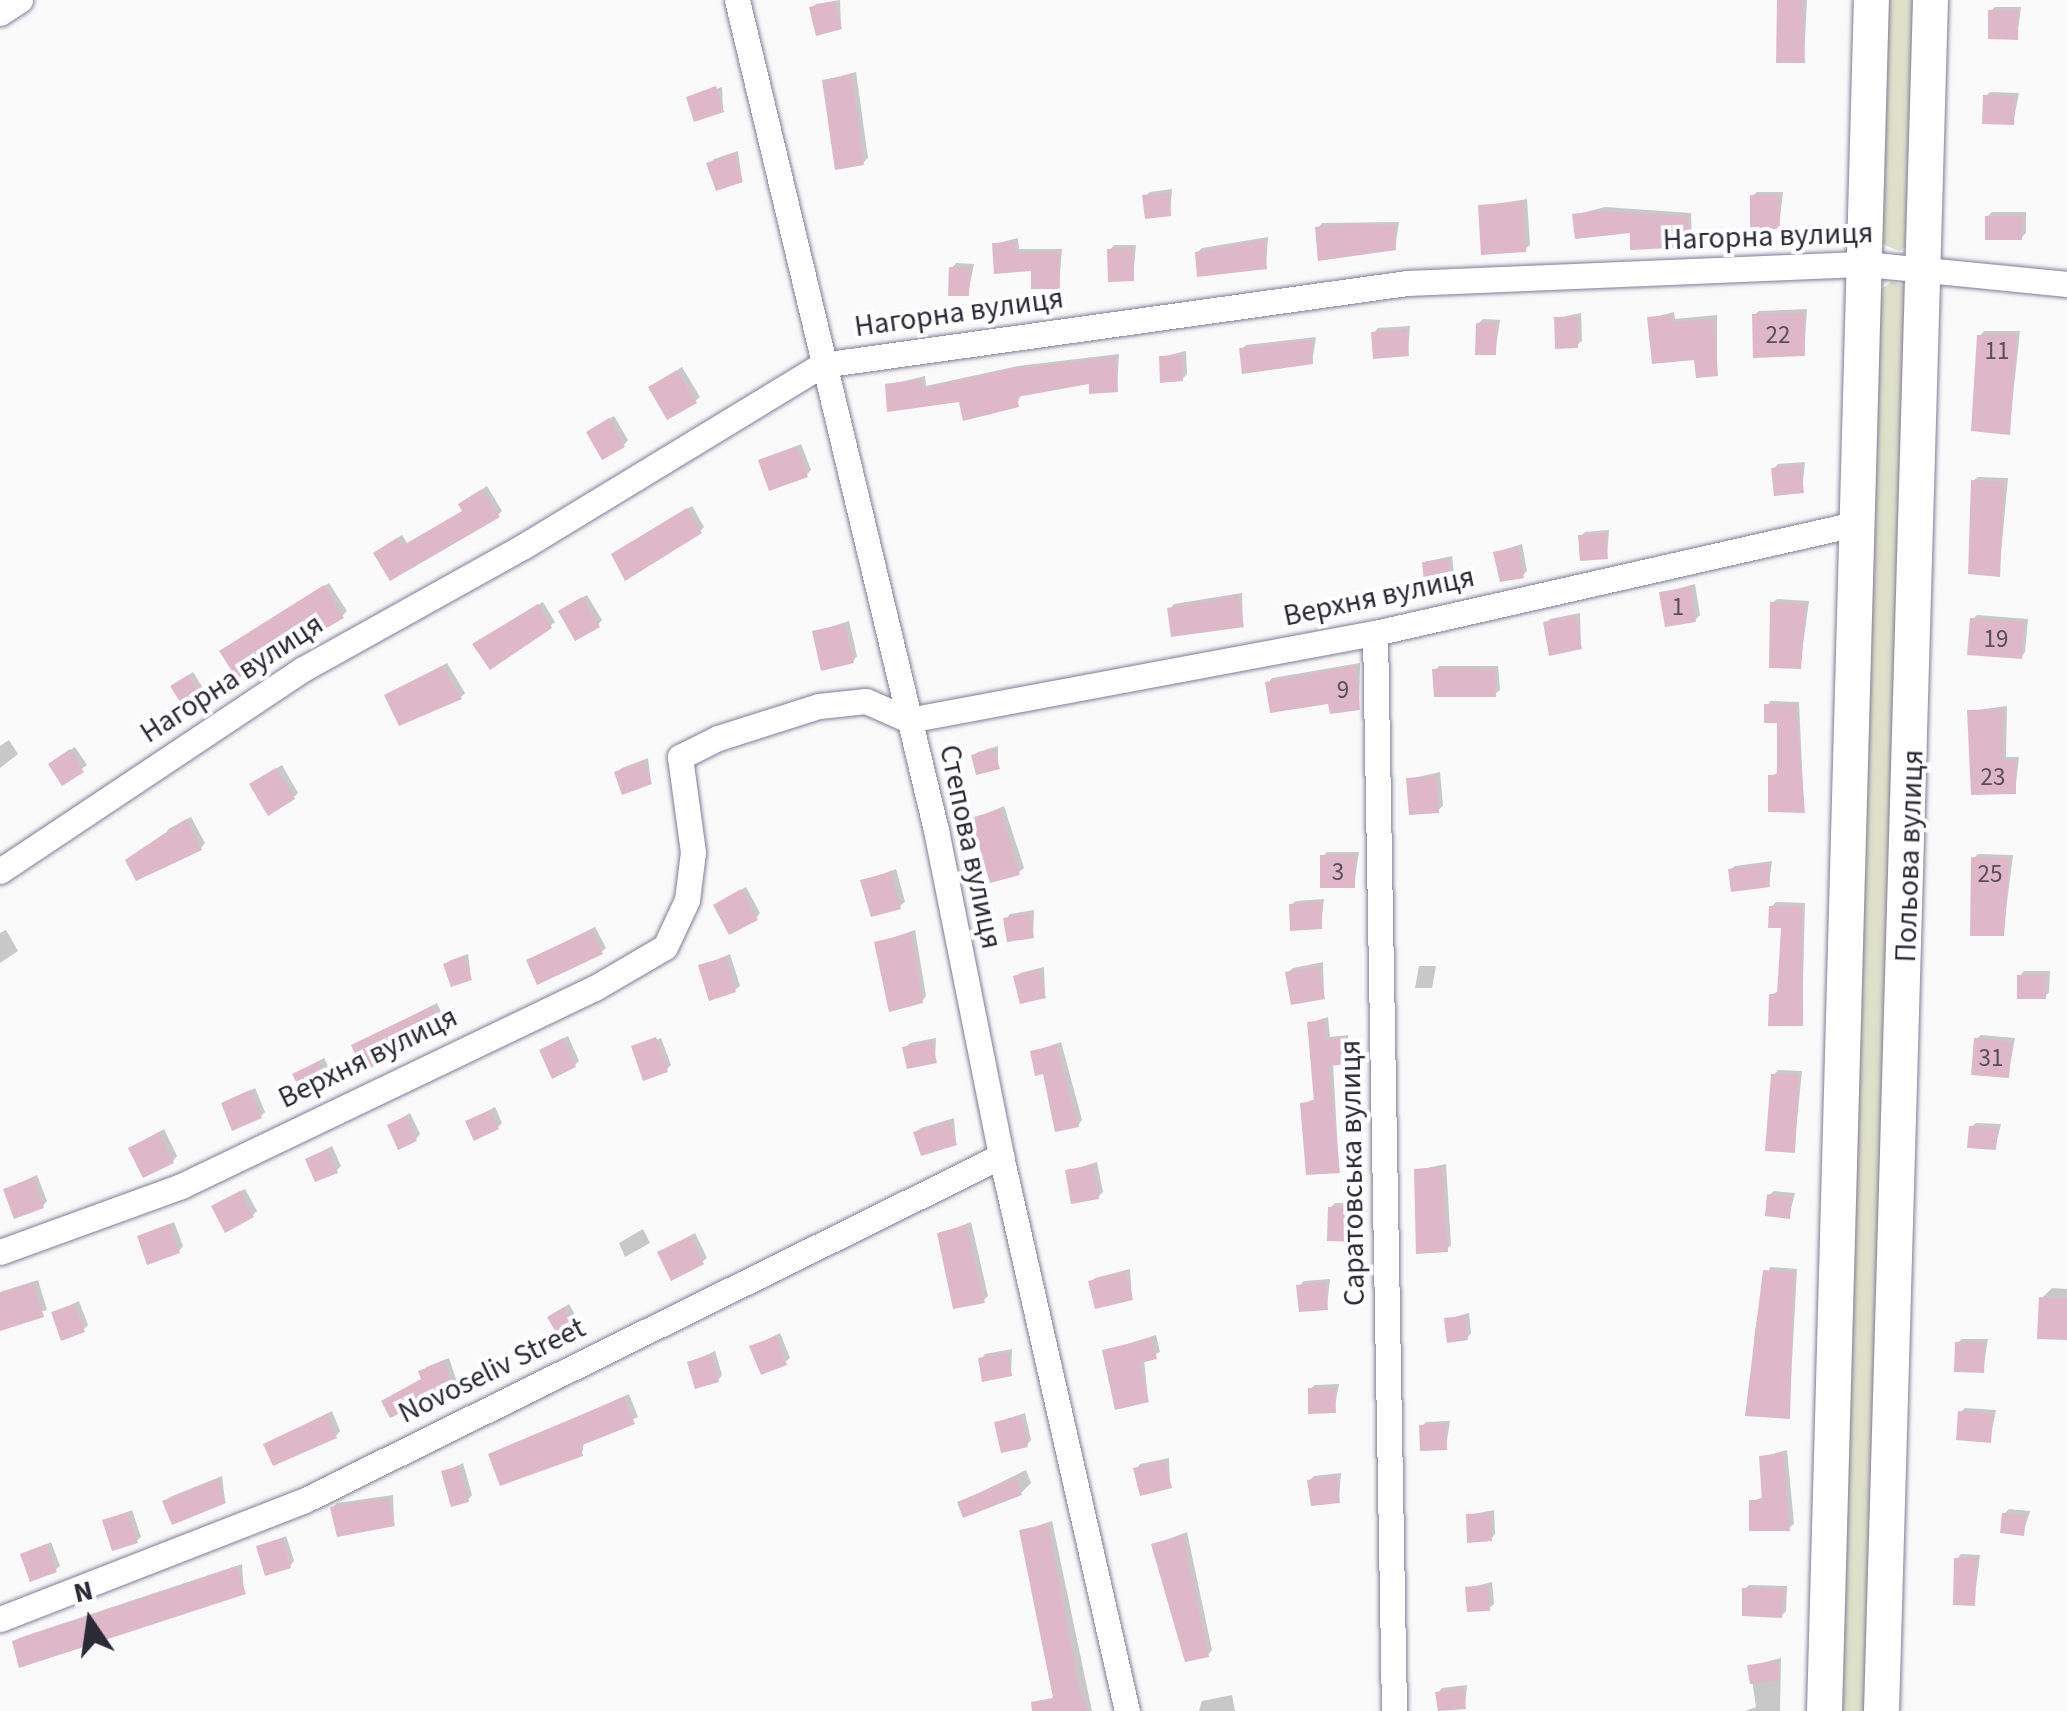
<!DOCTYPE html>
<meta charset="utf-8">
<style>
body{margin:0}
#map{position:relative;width:2067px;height:1711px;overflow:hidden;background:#fafafa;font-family:"Source Sans 3",sans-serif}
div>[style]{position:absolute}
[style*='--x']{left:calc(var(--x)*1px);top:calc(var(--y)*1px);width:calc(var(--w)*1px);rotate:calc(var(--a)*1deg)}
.green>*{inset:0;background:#dee0c9}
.shadow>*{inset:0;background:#0003}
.building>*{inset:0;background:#deb8c8}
.roads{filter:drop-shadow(0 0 2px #807c9a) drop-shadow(0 0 2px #807c9a)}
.street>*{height:25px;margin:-12.5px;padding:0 12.5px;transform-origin:12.5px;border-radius:12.5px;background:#fff}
.secondary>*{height:35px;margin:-17.5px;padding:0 17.5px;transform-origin:17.5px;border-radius:17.5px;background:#fff}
span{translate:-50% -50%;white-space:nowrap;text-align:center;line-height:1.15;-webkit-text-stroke:8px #fff;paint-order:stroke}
.number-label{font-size:25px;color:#584e5a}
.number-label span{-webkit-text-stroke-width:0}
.street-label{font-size:30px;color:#2b2a36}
.north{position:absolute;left:40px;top:1571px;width:100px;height:100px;-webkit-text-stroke:8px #fff;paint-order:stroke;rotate:347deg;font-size:28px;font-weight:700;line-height:40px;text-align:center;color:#2b2a36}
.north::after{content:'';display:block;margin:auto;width:35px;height:45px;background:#2b2a36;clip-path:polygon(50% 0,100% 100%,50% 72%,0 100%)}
</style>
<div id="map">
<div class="green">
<div style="clip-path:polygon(1883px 0,1920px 0,1907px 246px,1899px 251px,1880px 243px)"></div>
<div style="clip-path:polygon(1892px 282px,1905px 286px,1867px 1711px,1835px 1711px,1880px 290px)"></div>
</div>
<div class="shadow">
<div style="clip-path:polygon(840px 0,841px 27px,812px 8px,816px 4px)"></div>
<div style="clip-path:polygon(1778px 0,1807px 0,1804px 61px)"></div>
<div style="clip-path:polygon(1995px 7px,2021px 7px,2017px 37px,1991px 11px)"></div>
<div style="clip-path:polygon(856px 72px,868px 158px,863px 163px,825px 80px)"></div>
<div style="clip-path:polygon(722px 87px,723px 109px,691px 98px)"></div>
<div style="clip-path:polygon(1990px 92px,2019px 93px,2013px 123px,1986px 96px)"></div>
<div style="clip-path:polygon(738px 151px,742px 180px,709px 164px,714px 159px)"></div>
<div style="clip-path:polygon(1172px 189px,1170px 214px,1145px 196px,1150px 192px)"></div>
<div style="clip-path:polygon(1757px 192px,1783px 192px,1779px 227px,1752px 196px)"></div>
<div style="clip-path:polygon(1527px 199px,1530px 245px,1525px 249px,1481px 206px)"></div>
<div style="clip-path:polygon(1605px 207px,1691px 213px,1692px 240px,1688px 245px,1574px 215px)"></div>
<div style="clip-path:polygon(1992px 212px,2026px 212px,2026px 233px,2021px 238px,1987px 217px)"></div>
<div style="clip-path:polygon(1399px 222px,1395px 248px,1318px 228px,1322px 223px)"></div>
<div style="clip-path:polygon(1268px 237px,1266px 267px,1197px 253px,1202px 248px)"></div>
<div style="clip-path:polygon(1018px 238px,1019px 249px,1062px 249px,1059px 286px,994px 244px)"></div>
<div style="clip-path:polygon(1114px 245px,1136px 245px,1133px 278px,1110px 250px)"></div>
<div style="clip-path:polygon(956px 263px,974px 264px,968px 294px,952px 268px)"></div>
<div style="clip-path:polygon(1807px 309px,1804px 354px,1754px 315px,1759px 311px)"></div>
<div style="clip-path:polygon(1674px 312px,1675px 319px,1717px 315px,1717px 374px,1650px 318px)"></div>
<div style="clip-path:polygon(1581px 313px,1582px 341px,1577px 345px,1557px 318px)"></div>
<div style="clip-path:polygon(1483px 319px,1500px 320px,1495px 353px,1478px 324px)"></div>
<div style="clip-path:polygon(1410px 326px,1408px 353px,1374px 333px,1378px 328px)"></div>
<div style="clip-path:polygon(1984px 331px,2020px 331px,2009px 432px,1980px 336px)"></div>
<div style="clip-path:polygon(1316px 337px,1312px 362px,1242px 349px,1246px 345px)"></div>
<div style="clip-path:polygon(1186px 351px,1187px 374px,1182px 379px,1161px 357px)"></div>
<div style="clip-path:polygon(1119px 354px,1117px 390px,1091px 381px,1021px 394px,1017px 405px,888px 385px,925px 376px,926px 386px,1018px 366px)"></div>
<div style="clip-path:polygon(682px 367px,700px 397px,695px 401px,651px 387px)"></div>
<div style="clip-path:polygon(614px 416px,628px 440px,624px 445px,594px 428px)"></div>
<div style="clip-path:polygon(801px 444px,811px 470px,806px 475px,761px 461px)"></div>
<div style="clip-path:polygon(1805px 462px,1802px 491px,1774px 469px,1778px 464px)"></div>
<div style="clip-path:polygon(1978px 477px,2008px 478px,1999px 574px,1973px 481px)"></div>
<div style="clip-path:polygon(487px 486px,502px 511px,498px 515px,390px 577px,380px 549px,402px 535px,408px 544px,465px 510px,466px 500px)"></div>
<div style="clip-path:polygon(692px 506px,704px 527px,700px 531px,618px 550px)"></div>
<div style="clip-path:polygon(1609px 530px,1607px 556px,1581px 536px,1585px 532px)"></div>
<div style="clip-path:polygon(1522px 544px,1527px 571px,1523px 575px,1496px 552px)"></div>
<div style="clip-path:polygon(1452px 556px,1455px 582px,1450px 586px,1424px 562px)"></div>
<div style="clip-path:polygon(329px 583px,347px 611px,342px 616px,227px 647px)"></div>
<div style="clip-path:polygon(1695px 584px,1700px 615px,1695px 620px,1662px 593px)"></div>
<div style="clip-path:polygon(1242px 593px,1243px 624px,1170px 609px,1174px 604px)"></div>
<div style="clip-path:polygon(587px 595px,602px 620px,598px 625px,565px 607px)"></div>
<div style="clip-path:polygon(1777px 599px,1809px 601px,1800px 666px,1772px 603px)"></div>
<div style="clip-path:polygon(543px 602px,555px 622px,550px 626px,480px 640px)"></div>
<div style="clip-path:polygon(1580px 613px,1581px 647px,1546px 623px,1550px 619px)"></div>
<div style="clip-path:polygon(1977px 615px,2028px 619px,2025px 652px,2021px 657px,1972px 620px)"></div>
<div style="clip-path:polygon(849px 621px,857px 656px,853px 661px,815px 632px)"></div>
<div style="clip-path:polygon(447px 663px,465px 693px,461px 697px,387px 695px)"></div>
<div style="clip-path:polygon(1360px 663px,1359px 708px,1268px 683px,1272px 678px)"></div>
<div style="clip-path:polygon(1439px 666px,1498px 666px,1500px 690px,1495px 694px,1435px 670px)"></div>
<div style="clip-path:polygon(193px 672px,206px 693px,201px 698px,178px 682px)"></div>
<div style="clip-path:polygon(1771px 701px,1799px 702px,1804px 810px,1771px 776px,1780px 772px,1779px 721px,1767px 706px)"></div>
<div style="clip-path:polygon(2007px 706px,2006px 757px,2019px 757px,2015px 792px,1970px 711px)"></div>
<div style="clip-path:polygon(9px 740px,18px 754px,0 768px,0 746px)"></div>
<div style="clip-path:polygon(998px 746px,998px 767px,973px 756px,978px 752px)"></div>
<div style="clip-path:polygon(75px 747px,87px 765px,62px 783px,55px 760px)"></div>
<div style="clip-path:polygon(648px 758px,651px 782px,617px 772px,622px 768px)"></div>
<div style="clip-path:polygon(282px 765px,298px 793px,294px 797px,257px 780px)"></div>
<div style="clip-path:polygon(1440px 772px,1443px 806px,1438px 810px,1409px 779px)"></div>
<div style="clip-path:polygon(1004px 806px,1024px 868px,1019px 872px,974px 819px)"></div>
<div style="clip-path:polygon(191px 817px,205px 843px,201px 848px,166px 838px,168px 829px)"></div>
<div style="clip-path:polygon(1327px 852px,1359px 852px,1354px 885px,1323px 856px)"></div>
<div style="clip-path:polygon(1978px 854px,2013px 855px,2003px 933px,1974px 858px)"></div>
<div style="clip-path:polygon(1772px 861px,1769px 884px,1730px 870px,1735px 866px)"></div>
<div style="clip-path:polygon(896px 869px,905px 902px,900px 906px,863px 881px)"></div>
<div style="clip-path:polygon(746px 887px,760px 913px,756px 918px,716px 905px)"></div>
<div style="clip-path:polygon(1324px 899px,1321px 927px,1291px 905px,1296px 901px)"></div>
<div style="clip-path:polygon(1776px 902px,1805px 903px,1802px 1024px,1771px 995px,1780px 990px,1783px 926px,1771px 907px)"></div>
<div style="clip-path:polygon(1034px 910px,1033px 936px,1006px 919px,1010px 914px)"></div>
<div style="clip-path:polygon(595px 927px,606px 948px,601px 952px,534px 957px)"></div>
<div style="clip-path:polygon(6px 930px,18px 951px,0 963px,0 933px)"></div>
<div style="clip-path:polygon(915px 930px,926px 996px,922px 1001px,877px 943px)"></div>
<div style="clip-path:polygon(468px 954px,471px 978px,446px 964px,451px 960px)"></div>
<div style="clip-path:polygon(730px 954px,740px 986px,735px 990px,701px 966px)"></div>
<div style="clip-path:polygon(1323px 962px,1324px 997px,1288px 972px,1293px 968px)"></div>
<div style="clip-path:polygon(1419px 966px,1436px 966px,1432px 988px,1415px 988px)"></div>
<div style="clip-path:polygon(1044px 967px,1045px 995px,1015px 977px,1020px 973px)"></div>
<div style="clip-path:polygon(2024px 971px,2050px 971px,2049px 992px,2045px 997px,2020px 976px)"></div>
<div style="clip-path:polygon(437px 1003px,446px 1023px,442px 1028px,354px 1046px)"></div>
<div style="clip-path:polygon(1328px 1017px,1330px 1037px,1348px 1035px,1350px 1057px,1333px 1063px,1339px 1170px,1303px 1104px,1317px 1098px,1309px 1023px)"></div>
<div style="clip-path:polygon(1981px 1035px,2015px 1038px,2008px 1076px,1976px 1039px)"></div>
<div style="clip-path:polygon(568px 1036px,579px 1061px,575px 1065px,542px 1050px)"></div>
<div style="clip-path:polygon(661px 1038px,671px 1065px,666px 1070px,636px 1047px)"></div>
<div style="clip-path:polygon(936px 1038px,935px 1060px,905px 1048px,910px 1043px)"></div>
<div style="clip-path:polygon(1061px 1042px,1082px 1120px,1078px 1125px,1032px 1052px)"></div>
<div style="clip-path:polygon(324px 1058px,334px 1079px,330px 1084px,295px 1074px)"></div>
<div style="clip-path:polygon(1778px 1070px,1802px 1071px,1794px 1150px,1774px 1075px)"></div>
<div style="clip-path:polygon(255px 1088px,265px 1112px,261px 1116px,224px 1104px)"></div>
<div style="clip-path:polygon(495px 1107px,502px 1123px,498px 1127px,468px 1122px)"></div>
<div style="clip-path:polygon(410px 1113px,420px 1134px,416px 1139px,390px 1125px)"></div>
<div style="clip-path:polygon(954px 1118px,956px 1143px,916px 1132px,921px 1128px)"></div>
<div style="clip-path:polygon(1976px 1123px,2001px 1124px,1995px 1148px,1971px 1127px)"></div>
<div style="clip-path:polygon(164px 1129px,177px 1156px,173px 1161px,131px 1148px)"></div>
<div style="clip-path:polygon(332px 1146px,341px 1166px,336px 1171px,308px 1159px)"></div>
<div style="clip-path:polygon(1097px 1162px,1103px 1192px,1098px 1197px,1068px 1171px)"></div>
<div style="clip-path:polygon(1446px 1164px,1451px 1245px,1447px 1249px,1417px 1170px)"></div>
<div style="clip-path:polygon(37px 1175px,47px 1201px,43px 1206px,6px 1189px)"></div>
<div style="clip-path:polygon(245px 1189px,257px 1211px,253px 1215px,219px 1202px)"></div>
<div style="clip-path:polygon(1774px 1191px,1795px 1193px,1789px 1216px,1769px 1195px)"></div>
<div style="clip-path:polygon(1335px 1203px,1364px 1204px,1359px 1240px,1330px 1208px)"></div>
<div style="clip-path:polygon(174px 1222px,183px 1246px,179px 1251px,139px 1237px)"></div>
<div style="clip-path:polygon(971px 1222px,988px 1296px,983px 1301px,940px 1234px)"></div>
<div style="clip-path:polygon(643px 1229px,650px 1243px,625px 1257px,619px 1243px)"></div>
<div style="clip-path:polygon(695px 1233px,707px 1258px,702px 1262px,660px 1252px)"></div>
<div style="clip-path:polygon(1770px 1267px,1797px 1269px,1789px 1416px,1748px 1413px,1755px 1330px)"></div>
<div style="clip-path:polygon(1130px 1269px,1132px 1298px,1091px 1282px,1095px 1278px)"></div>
<div style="clip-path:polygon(1330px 1279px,1327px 1307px,1299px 1286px,1304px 1281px)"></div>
<div style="clip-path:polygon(38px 1280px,47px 1310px,0 1322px,0 1292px)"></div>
<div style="clip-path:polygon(2052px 1288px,2067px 1289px,2067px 1338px,2042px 1298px)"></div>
<div style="clip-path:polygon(79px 1301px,88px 1325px,83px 1330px,54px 1313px)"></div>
<div style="clip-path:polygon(569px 1304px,581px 1325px,576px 1330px,555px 1313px)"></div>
<div style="clip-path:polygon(1469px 1313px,1471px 1333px,1467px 1338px,1447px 1319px)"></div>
<div style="clip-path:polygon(780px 1333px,790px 1358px,785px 1362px,752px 1347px)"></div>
<div style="clip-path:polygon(1156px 1335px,1160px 1352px,1144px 1359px,1148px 1400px,1105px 1351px)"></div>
<div style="clip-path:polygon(1962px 1339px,1988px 1339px,1983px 1370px,1957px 1343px)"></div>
<div style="clip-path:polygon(1012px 1349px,1011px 1374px,981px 1359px,985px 1354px)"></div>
<div style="clip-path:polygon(715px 1351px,722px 1375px,718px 1380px,689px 1363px)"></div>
<div style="clip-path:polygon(449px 1358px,457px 1382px,453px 1386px,423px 1378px,426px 1367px)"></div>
<div style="clip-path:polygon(1339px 1384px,1334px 1411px,1310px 1389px,1315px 1385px)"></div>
<div style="clip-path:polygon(629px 1394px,638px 1417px,584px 1442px,582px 1454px,491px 1455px)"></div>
<div style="clip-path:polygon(1965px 1408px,1996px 1410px,1990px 1440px,1961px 1412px)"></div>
<div style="clip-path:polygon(332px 1411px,340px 1431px,336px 1436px,266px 1444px)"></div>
<div style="clip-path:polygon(1025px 1413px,1031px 1440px,1027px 1445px,997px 1422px)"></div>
<div style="clip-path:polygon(1450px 1421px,1446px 1447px,1422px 1426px,1426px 1422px)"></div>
<div style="clip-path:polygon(1787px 1450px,1794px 1524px,1789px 1528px,1752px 1501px,1764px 1497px,1761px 1457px)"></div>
<div style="clip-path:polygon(1169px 1458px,1170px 1486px,1136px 1469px,1140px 1464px)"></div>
<div style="clip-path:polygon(463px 1463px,472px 1495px,468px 1500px,444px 1472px)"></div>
<div style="clip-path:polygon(1026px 1470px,1031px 1483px,1021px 1493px,960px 1502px)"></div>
<div style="clip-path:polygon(1341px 1473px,1339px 1500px,1310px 1480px,1314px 1476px)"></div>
<div style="clip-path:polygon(222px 1476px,225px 1501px,165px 1501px,170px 1497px)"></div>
<div style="clip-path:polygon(393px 1495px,394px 1524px,332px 1508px,337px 1503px)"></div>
<div style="clip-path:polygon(2009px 1509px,2030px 1511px,2023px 1533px,2004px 1514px)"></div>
<div style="clip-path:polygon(132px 1510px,141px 1537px,136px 1541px,105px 1521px)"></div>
<div style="clip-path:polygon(1494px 1510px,1495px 1534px,1491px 1539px,1468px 1515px)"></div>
<div style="clip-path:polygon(1052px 1521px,1092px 1711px,1058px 1711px,1022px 1531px)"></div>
<div style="clip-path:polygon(1187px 1532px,1212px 1650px,1208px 1655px,1153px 1545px)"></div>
<div style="clip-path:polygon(286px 1536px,294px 1561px,290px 1566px,259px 1547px)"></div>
<div style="clip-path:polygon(51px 1542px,60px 1566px,55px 1570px,23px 1555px)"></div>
<div style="clip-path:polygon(1961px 1554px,1980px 1555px,1974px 1603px,1957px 1559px)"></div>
<div style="clip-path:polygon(242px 1564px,244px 1592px,14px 1642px,19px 1638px)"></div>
<div style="clip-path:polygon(1492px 1582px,1494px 1604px,1489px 1608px,1468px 1588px)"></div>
<div style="clip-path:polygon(1749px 1585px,1787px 1586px,1786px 1611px,1782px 1615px,1745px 1589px)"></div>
<div style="clip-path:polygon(1781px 1658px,1780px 1711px,1745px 1711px,1756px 1707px,1750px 1666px)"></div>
<div style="clip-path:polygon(1467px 1685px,1465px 1707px,1438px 1693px,1442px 1688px)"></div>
<div style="clip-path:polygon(1232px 1695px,1235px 1711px,1199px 1711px,1202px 1701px)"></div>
</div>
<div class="building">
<div style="clip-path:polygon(1777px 0,1802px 0,1805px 63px,1776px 63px)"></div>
<div style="clip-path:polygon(835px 1px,842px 29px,816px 36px,809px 7px)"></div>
<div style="clip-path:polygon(1988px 10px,2018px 10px,2018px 40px,1988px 39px)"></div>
<div style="clip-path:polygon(852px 75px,864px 165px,835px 170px,822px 80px)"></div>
<div style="clip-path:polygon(716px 86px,724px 112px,694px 122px,686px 97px)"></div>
<div style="clip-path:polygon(1983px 95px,2015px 96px,2014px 125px,1982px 124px)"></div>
<div style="clip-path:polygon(734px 154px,743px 182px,716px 191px,706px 163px)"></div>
<div style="clip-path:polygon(1169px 193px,1171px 216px,1145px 219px,1142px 195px)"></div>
<div style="clip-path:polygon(1750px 195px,1779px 195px,1780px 229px,1750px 229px)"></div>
<div style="clip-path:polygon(1523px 202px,1526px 252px,1481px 255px,1478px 205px)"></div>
<div style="clip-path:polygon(1599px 211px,1688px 217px,1689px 247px,1630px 250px,1630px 233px,1575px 239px,1572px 214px)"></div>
<div style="clip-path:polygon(1985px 216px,2023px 216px,2022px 240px,1985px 240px)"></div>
<div style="clip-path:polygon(1347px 224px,1395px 225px,1396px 250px,1318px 261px,1315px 227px)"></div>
<div style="clip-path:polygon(1264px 240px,1267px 269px,1197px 277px,1195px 252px)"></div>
<div style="clip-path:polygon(1015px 242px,1016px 253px,1059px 252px,1060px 289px,1031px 289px,1031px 271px,994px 274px,992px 243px)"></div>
<div style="clip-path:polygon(1133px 248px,1134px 281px,1108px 282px,1107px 249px)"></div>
<div style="clip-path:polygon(949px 267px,970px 267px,969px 296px,948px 296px)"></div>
<div style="clip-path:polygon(1804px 313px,1805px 356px,1753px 358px,1752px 314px)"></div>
<div style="clip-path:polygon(1671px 315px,1671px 322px,1714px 319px,1718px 376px,1696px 378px,1694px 360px,1652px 364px,1647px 317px)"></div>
<div style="clip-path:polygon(1554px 317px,1577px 317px,1578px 348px,1555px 349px)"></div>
<div style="clip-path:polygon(1476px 323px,1497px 323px,1496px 355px,1475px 355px)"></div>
<div style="clip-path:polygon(1407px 329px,1409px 356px,1373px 359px,1371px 332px)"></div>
<div style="clip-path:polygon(2017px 334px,2010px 435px,1971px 431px,1977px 335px)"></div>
<div style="clip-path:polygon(1312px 340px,1313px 364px,1242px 374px,1239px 348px)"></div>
<div style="clip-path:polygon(1182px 355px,1183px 381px,1160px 383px,1159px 356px)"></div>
<div style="clip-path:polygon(1116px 357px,1118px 392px,1089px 394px,1089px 384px,1017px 397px,1019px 407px,963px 421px,959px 402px,887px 412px,885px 384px,921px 379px,922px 389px,1012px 369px)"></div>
<div style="clip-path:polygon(677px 370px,697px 403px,667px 420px,648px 387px)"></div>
<div style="clip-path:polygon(609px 418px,625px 447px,602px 460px,586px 432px)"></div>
<div style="clip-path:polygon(797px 446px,808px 477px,769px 491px,758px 460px)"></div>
<div style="clip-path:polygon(1801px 465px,1804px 493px,1774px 496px,1771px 468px)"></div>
<div style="clip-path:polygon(1971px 480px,2004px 482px,2000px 577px,1968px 574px)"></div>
<div style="clip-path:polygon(482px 489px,500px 517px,390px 581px,373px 553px,397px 538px,402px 546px,462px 511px,458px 504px)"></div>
<div style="clip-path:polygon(687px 508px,702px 533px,625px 581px,611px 554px)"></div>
<div style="clip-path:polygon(1606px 533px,1608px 559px,1580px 561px,1578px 535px)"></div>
<div style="clip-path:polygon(1518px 547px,1524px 578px,1500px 582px,1493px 552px)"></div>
<div style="clip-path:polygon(1449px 559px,1451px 589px,1425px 592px,1422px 562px)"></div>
<div style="clip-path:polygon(324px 585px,344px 618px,237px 679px,219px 651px)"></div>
<div style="clip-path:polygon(1691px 587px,1696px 622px,1665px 627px,1659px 592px)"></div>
<div style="clip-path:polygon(1238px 596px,1244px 627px,1171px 637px,1167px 608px)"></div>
<div style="clip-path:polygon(582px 597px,600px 627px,575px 641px,558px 611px)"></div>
<div style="clip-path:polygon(1770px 602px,1806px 605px,1801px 669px,1769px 668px)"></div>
<div style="clip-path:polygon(538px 604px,552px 628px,490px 670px,472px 644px)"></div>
<div style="clip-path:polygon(1576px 616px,1582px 649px,1549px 656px,1543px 622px)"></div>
<div style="clip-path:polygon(1970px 618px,2024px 622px,2022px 659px,1967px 655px)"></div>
<div style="clip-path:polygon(845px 624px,854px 663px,821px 671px,812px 631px)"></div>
<div style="clip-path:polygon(442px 666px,462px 699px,399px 726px,384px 695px)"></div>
<div style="clip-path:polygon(1356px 666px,1360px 710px,1330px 714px,1328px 704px,1270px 713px,1265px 682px)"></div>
<div style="clip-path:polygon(1457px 668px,1495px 670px,1496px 697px,1434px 697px,1432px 669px)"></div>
<div style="clip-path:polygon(188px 675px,203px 700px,185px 710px,170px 686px)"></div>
<div style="clip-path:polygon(1764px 704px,1796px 705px,1805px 813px,1768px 812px,1768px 775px,1777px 775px,1777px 723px,1764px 723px)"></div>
<div style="clip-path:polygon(2003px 709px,2002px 760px,2016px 760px,2016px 794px,1971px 795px,1967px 710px)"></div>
<div style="clip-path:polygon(70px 749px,84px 772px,62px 786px,48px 764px)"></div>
<div style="clip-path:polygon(994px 749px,1000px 769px,976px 775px,971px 755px)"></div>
<div style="clip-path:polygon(644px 761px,652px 784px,622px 795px,614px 772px)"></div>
<div style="clip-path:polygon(276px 768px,295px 799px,268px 816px,249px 784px)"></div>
<div style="clip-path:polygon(1437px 776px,1439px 813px,1409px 815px,1406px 778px)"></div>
<div style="clip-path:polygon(1000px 809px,1020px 875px,990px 883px,971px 818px)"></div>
<div style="clip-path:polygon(186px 819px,202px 850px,136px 881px,125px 860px)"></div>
<div style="clip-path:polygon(1320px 855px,1355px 855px,1355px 888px,1320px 888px)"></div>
<div style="clip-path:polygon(1971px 857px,2010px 858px,2004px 936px,1970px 936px)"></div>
<div style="clip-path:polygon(1768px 864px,1770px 887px,1731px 892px,1728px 869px)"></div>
<div style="clip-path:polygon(891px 872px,901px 909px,871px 917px,860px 880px)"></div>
<div style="clip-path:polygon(741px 889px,758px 920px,729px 935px,713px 905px)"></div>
<div style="clip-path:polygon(1321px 902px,1322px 929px,1290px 931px,1289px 904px)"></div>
<div style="clip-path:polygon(1769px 906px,1802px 906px,1803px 1026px,1768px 1026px,1769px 994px,1777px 994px,1781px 928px,1768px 928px)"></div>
<div style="clip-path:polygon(1030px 913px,1034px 938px,1007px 942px,1003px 918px)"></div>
<div style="clip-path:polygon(591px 930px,603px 954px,537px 985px,526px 960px)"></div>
<div style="clip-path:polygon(911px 933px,923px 1003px,889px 1012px,874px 942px)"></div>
<div style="clip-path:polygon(464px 956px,472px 980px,451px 987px,443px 964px)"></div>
<div style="clip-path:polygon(726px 957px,736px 992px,709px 1001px,698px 965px)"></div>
<div style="clip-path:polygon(1319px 966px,1325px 999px,1291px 1005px,1285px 972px)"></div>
<div style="clip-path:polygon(1039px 970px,1046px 998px,1020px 1004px,1013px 976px)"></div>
<div style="clip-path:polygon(2017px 975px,2046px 975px,2046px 999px,2017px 999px)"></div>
<div style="clip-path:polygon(432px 1006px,444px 1030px,363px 1072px,351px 1045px)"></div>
<div style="clip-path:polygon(1324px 1020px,1326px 1040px,1344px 1038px,1347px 1064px,1329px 1066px,1340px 1173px,1306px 1175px,1300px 1103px,1314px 1101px,1307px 1022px)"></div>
<div style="clip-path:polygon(656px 1037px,668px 1072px,643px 1081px,631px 1046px)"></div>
<div style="clip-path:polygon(563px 1038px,576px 1067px,552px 1079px,539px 1050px)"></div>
<div style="clip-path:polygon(1974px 1038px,2012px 1042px,2009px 1078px,1971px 1075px)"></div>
<div style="clip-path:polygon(932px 1041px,937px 1063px,907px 1069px,902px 1047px)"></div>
<div style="clip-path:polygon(1056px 1045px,1079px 1127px,1055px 1132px,1043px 1074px,1035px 1076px,1030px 1051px)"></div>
<div style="clip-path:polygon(319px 1061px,331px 1086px,305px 1099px,292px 1074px)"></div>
<div style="clip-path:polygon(1771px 1074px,1799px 1074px,1795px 1153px,1765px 1151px)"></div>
<div style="clip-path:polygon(250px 1090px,262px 1118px,232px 1131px,221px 1103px)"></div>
<div style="clip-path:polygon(490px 1110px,499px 1129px,474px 1141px,465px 1121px)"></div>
<div style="clip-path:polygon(406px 1116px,417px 1141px,398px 1150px,387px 1125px)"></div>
<div style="clip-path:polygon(950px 1121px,957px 1145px,921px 1156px,913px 1132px)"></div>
<div style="clip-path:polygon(1969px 1126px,1998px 1128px,1996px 1150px,1967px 1148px)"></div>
<div style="clip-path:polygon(159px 1132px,174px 1163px,143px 1178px,128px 1148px)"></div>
<div style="clip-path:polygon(327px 1149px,338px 1173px,315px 1182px,305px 1159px)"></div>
<div style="clip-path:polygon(1093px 1165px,1099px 1199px,1071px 1204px,1065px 1170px)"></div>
<div style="clip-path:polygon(1442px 1167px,1448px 1252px,1416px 1254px,1414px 1169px)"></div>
<div style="clip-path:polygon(33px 1178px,44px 1208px,14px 1219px,3px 1189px)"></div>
<div style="clip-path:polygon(240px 1191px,254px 1217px,225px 1233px,211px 1206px)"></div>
<div style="clip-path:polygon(1767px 1194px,1792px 1197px,1790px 1219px,1765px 1216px)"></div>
<div style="clip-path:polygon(1328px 1207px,1361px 1208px,1360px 1242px,1327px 1241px)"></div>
<div style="clip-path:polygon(169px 1224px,180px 1253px,147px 1265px,137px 1236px)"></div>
<div style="clip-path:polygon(966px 1225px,985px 1303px,953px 1309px,937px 1233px)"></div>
<div style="clip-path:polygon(690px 1236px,704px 1264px,671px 1281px,657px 1252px)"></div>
<div style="clip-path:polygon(1763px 1270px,1794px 1272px,1790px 1419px,1745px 1416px)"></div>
<div style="clip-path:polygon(1126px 1272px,1133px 1300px,1095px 1309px,1088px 1281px)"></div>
<div style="clip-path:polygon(1326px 1282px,1328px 1310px,1299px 1312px,1296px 1285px)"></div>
<div style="clip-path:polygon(33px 1283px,44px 1317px,0 1331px,0 1293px)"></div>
<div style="clip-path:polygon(2039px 1297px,2067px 1299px,2067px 1340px,2037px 1339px)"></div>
<div style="clip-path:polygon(74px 1304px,85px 1332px,61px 1341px,51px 1312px)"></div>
<div style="clip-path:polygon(564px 1307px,578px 1332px,561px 1341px,547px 1317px)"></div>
<div style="clip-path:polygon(1465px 1316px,1468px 1340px,1447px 1343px,1444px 1318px)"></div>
<div style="clip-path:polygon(776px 1336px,787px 1365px,761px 1375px,749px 1346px)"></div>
<div style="clip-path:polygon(1152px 1338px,1157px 1359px,1140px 1363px,1149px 1402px,1115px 1410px,1102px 1350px)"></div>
<div style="clip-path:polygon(1955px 1342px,1985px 1343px,1984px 1373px,1954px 1372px)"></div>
<div style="clip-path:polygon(1008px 1352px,1012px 1376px,982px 1382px,978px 1358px)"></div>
<div style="clip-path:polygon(711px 1354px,719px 1382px,695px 1389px,687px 1362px)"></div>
<div style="clip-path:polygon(444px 1361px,454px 1388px,390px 1418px,381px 1401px,421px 1379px,418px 1371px)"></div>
<div style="clip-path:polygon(1308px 1388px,1335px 1388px,1336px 1413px,1308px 1414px)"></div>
<div style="clip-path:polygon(624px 1397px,635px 1424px,580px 1446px,583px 1456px,500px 1486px,488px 1454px)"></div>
<div style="clip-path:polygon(1958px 1411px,1993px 1414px,1991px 1443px,1956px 1440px)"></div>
<div style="clip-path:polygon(327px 1414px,337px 1438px,273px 1466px,263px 1444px)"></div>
<div style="clip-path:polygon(1021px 1416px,1028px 1447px,1001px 1453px,994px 1422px)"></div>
<div style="clip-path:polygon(1446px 1424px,1447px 1450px,1420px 1451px,1419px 1425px)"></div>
<div style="clip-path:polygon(1783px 1453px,1790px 1531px,1749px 1531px,1749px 1500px,1762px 1500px,1759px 1456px)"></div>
<div style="clip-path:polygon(1165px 1461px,1172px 1488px,1140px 1496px,1133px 1468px)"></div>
<div style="clip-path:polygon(459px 1466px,469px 1502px,451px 1507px,441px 1471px)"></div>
<div style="clip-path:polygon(1337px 1476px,1340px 1503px,1311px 1506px,1307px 1480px)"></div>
<div style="clip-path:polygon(1016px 1478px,1022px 1495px,963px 1518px,957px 1502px)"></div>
<div style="clip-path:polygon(218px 1479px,226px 1503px,172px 1525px,162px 1501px)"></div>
<div style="clip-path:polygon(389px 1498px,395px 1526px,337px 1537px,330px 1507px)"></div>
<div style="clip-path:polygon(128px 1512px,138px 1543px,112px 1551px,102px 1520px)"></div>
<div style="clip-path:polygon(1490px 1513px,1492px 1541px,1467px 1543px,1466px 1514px)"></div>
<div style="clip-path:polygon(2002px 1513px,2026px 1515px,2024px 1536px,2000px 1533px)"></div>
<div style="clip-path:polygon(1048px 1524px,1080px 1692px,1088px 1711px,1032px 1711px,1031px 1702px,1053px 1698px,1019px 1530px)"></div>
<div style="clip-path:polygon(1183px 1535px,1209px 1657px,1185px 1662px,1151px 1544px)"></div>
<div style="clip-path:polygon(282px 1538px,291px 1568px,265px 1576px,256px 1546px)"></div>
<div style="clip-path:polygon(46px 1544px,57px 1572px,30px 1582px,20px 1554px)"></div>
<div style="clip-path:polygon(1954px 1558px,1977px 1558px,1975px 1606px,1953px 1605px)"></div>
<div style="clip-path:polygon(237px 1567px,246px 1594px,19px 1668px,12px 1641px)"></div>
<div style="clip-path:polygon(1488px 1585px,1490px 1611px,1467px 1612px,1465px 1587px)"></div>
<div style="clip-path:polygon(1742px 1588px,1784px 1589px,1782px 1618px,1742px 1616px)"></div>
<div style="clip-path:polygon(1778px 1661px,1780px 1680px,1750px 1684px,1747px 1665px)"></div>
<div style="clip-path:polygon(1463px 1688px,1466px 1709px,1438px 1711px,1435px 1692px)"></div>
</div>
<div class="roads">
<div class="street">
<div style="--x:737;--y:0;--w:854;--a:76.52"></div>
<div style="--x:936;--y:830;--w:332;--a:78.7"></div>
<div style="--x:1001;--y:1156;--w:569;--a:77.21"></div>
<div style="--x:0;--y:13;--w:24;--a:-33"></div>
<div style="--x:1375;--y:633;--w:1078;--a:88.99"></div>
<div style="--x:0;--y:871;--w:364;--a:-33.7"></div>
<div style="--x:303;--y:669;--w:253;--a:-29.1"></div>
<div style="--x:524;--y:546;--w:349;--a:-31.3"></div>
<div style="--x:822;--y:365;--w:591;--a:-7.98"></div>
<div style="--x:1407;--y:283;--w:459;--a:-2.4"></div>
<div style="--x:1866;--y:264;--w:202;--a:5.7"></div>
<div style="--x:0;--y:1252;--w:193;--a:-20"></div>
<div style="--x:181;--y:1186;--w:457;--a:-25.6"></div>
<div style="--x:593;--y:989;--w:83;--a:-30.3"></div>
<div style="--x:665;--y:947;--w:52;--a:-64.9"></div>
<div style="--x:687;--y:900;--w:48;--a:-82.9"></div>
<div style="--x:693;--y:852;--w:96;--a:-97.8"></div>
<div style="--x:680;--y:757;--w:42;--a:-26.6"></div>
<div style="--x:718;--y:738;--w:106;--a:-17.6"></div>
<div style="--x:819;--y:706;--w:47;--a:-6.1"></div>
<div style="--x:866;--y:701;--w:47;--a:23.8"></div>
<div style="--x:909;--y:720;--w:474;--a:-10.6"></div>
<div style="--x:1375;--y:633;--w:496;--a:-12.8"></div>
<div style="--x:0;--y:1619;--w:325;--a:-21.3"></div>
<div style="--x:303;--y:1501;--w:779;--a:-26.3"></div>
</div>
<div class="secondary">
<div style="--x:1824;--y:1711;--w:1712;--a:-88.43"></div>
<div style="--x:1881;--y:1711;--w:1712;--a:-88.36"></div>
</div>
</div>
<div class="number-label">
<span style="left:1778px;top:335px">22</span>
<span style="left:1997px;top:351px">11</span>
<span style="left:1678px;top:607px">1</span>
<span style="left:1996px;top:639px">19</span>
<span style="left:1343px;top:690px">9</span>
<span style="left:1993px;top:777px">23</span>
<span style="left:1338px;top:872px">3</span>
<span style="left:1990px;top:874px">25</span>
<span style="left:1991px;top:1058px">31</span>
</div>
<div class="street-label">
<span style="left:1768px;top:237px;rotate:-2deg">Нагорна вулиця</span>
<span style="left:959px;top:313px;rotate:-8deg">Нагорна вулиця</span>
<span style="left:1379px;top:597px;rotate:-12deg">Верхня вулиця</span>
<span style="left:232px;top:679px;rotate:-33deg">Нагорна вулиця</span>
<span style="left:970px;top:847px;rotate:78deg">Степова вулиця</span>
<span style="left:1910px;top:856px;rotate:-88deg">Польова вулиця</span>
<span style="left:368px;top:1058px;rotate:-26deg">Верхня вулиця</span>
<span style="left:1353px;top:1173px;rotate:-91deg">Саратовська вулиця</span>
<span style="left:492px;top:1371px;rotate:-26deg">Novoseliv Street</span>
</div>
<div class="north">N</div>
</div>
